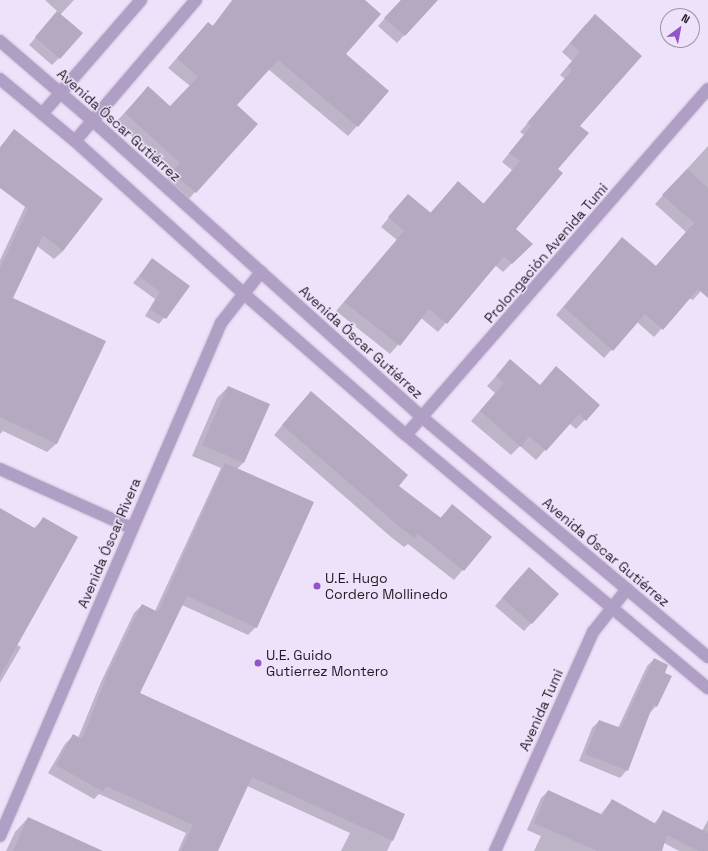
<!DOCTYPE html>
<meta charset="utf-8">
<style>
body{margin:0}
#map{position:relative;width:708px;height:851px;overflow:hidden;background:#eee2fb;font-family:"Space Grotesk",sans-serif}
div>[style]{position:absolute}
[style*='--x']{left:calc(var(--x)*1px);top:calc(var(--y)*1px);width:calc(var(--w)*1px);rotate:calc(var(--a)*1deg)}
.shadow>*{inset:0;background:#0003}
.building>*{inset:0;background:#b4a9c1}
.roads{filter:drop-shadow(0 0 1px #c9bed4) drop-shadow(0 0 1px #c9bed4)}
.minor>*{height:12px;margin:-6px;padding:0 6px;transform-origin:6px;border-radius:6px;background:#b09fc4}
.dots>*{width:11px;height:11px;translate:-50% -50%;box-sizing:border-box;border:2px solid #eee2fb;border-radius:50%}
span{translate:-50% -50%;white-space:nowrap;text-align:center;line-height:1.15;-webkit-text-stroke:3px #eee2fb;paint-order:stroke}
.street-label{font-size:14px;color:#201c25}
.poi-label{font-size:14px;color:#201c25}
.left{translate:0 -50%;text-align:left}
.north{position:absolute;left:660px;top:8px;width:40px;height:40px;box-sizing:border-box;background:#eee2fb;border:1px solid #9c93a5;border-radius:50%;rotate:32deg;font-size:11px;font-weight:700;line-height:16px;text-align:center;color:#201c25}
.north::after{content:'';display:block;margin:auto;width:14px;height:18px;background:#9354c9;clip-path:polygon(50% 0,100% 100%,50% 72%,0 100%)}
</style>
<div id="map">
<div class="shadow">
<div style="clip-path:polygon(45px 0,74px 0,60px 15px,59px 58px,52px 65px,29px 45px,58px 12px)"></div>
<div style="clip-path:polygon(232px 0,363px 0,345px 54px,357px 126px,348px 136px,268px 69px,235px 105px,256px 124px,186px 202px,164px 182px,172px 173px,116px 122px,139px 97px,170px 107px,190px 86px,168px 68px,208px 23px,212px 27px)"></div>
<div style="clip-path:polygon(401px 0,437px 0,397px 43px,378px 26px)"></div>
<div style="clip-path:polygon(586px 24px,579px 126px,515px 229px,531px 244px,503px 272px,495px 265px,438px 332px,421px 318px,390px 354px,336px 311px,397px 240px,381px 227px,400px 204px,430px 213px,450px 191px,483px 204px,512px 170px,502px 162px,524px 135px,520px 132px,565px 79px,560px 75px,572px 61px,562px 52px)"></div>
<div style="clip-path:polygon(14px 130px,0 186px,0 147px)"></div>
<div style="clip-path:polygon(708px 146px,708px 207px,692px 225px,708px 239px,708px 283px,693px 300px,689px 298px,654px 337px,637px 322px,604px 358px,556px 315px,614px 247px,655px 267px,686px 232px,655px 204px)"></div>
<div style="clip-path:polygon(43px 168px,63px 251px,54px 259px,37px 246px,12px 299px,105px 342px,56px 444px,47px 452px,3px 431px,0 434px,0 260px)"></div>
<div style="clip-path:polygon(152px 260px,189px 286px,159px 324px,145px 316px,155px 299px,133px 283px)"></div>
<div style="clip-path:polygon(510px 361px,539px 386px,599px 405px,576px 429px,569px 423px,536px 460px,520px 446px,511px 455px,471px 421px,495px 393px,487px 386px)"></div>
<div style="clip-path:polygon(228px 387px,243px 463px,237px 469px,256px 627px,248px 635px,182px 605px,139px 693px,404px 815px,387px 851px,341px 851px,350px 833px,247px 786px,217px 851px,178px 851px,186px 833px,99px 794px,94px 799px,48px 773px,65px 744px,73px 736px,78px 738px,101px 682px,134px 613px,142px 605px,155px 611px,221px 468px,192px 456px,217px 398px)"></div>
<div style="clip-path:polygon(302px 402px,397px 486px,440px 518px,452px 506px,491px 537px,454px 580px,408px 544px,404px 547px,391px 537px,274px 435px)"></div>
<div style="clip-path:polygon(0 510px,34px 528px,43px 519px,17px 645px,21px 647px,0 683px)"></div>
<div style="clip-path:polygon(521px 576px,558px 594px,524px 631px,495px 606px)"></div>
<div style="clip-path:polygon(654px 659px,664px 673px,656px 706px,649px 714px,627px 770px,620px 778px,579px 761px,592px 728px,599px 721px,618px 728px,647px 666px)"></div>
<div style="clip-path:polygon(548px 791px,600px 815px,612px 800px,654px 824px,663px 812px,702px 831px,708px 820px,708px 851px,679px 851px,664px 843px,661px 851px,534px 851px,541px 836px,527px 830px,541px 798px)"></div>
<div style="clip-path:polygon(28px 818px,101px 851px,6px 851px,15px 832px)"></div>
</div>
<div class="building">
<div style="clip-path:polygon(233px 0,365px 0,381px 14px,346px 54px,389px 91px,358px 127px,278px 60px,237px 105px,258px 124px,196px 193px,172px 172px,180px 163px,125px 113px,148px 86px,170px 106px,198px 77px,177px 58px,208px 22px,213px 26px)"></div>
<div style="clip-path:polygon(401px 0,438px 0,405px 36px,384px 18px)"></div>
<div style="clip-path:polygon(57px 11px,83px 33px,60px 59px,35px 37px)"></div>
<div style="clip-path:polygon(595px 14px,642px 56px,580px 126px,589px 133px,558px 169px,563px 173px,516px 229px,533px 244px,512px 264px,504px 256px,447px 324px,429px 309px,400px 346px,344px 302px,404px 231px,388px 217px,408px 194px,431px 213px,458px 181px,484px 204px,520px 161px,509px 153px,531px 126px,527px 123px,572px 70px,568px 66px,580px 52px,570px 43px)"></div>
<div style="clip-path:polygon(14px 129px,103px 199px,63px 251px,43px 235px,13px 298px,106px 341px,57px 444px,0 417px,0 268px,28px 209px,0 188px,0 148px)"></div>
<div style="clip-path:polygon(687px 169px,708px 188px,708px 298px,698px 289px,663px 330px,645px 314px,613px 351px,564px 307px,622px 237px,656px 266px,694px 223px,662px 195px)"></div>
<div style="clip-path:polygon(152px 258px,190px 286px,166px 319px,150px 310px,160px 292px,139px 276px)"></div>
<div style="clip-path:polygon(510px 359px,540px 385px,556px 366px,600px 405px,586px 421px,579px 414px,546px 451px,529px 436px,521px 447px,480px 411px,504px 383px,496px 376px)"></div>
<div style="clip-path:polygon(228px 386px,270px 404px,244px 463px,202px 445px)"></div>
<div style="clip-path:polygon(311px 391px,408px 475px,399px 486px,441px 518px,452px 504px,492px 537px,464px 571px,418px 534px,415px 538px,401px 528px,282px 425px)"></div>
<div style="clip-path:polygon(225px 463px,314px 502px,257px 628px,187px 596px,140px 693px,405px 814px,393px 841px,252px 777px,218px 851px,181px 851px,193px 825px,106px 786px,103px 792px,56px 765px,73px 734px,82px 739px,108px 673px,142px 604px,158px 612px)"></div>
<div style="clip-path:polygon(0 508px,36px 529px,43px 517px,78px 537px,0 676px)"></div>
<div style="clip-path:polygon(529px 567px,559px 594px,532px 624px,502px 598px)"></div>
<div style="clip-path:polygon(654px 658px,668px 665px,665px 673px,672px 676px,657px 707px,653px 705px,628px 771px,585px 754px,599px 720px,621px 728px)"></div>
<div style="clip-path:polygon(548px 790px,603px 815px,612px 799px,656px 824px,663px 810px,708px 833px,708px 851px,699px 851px,667px 835px,662px 851px,597px 851px,534px 823px)"></div>
<div style="clip-path:polygon(28px 817px,103px 851px,13px 851px)"></div>
</div>
<div class="roads">
<div class="minor">
<div style="--x:0;--y:41;--w:121;--a:40.7"></div>
<div style="--x:92;--y:120;--w:445;--a:42"></div>
<div style="--x:423;--y:418;--w:372;--a:40"></div>
<div style="--x:0;--y:79;--w:97;--a:39.6"></div>
<div style="--x:75;--y:141;--w:227;--a:42.1"></div>
<div style="--x:243;--y:293;--w:216;--a:41.1"></div>
<div style="--x:406;--y:435;--w:394;--a:40"></div>
<div style="--x:42;--y:114;--w:151;--a:-49"></div>
<div style="--x:75;--y:141;--w:186;--a:-49.4"></div>
<div style="--x:406;--y:435;--w:459;--a:-48.9"></div>
<div style="--x:0;--y:469;--w:145;--a:24.1"></div>
<div style="--x:0;--y:836;--w:559;--a:-66.69"></div>
<div style="--x:221;--y:323;--w:65;--a:-51.9"></div>
<div style="--x:495;--y:851;--w:240;--a:-65.9"></div>
<div style="--x:593;--y:632;--w:55;--a:-51.7"></div>
</div>
</div>
<div class="dots">
<div style="left:317px;top:586px;background:#9354c9"></div>
<div style="left:258px;top:663px;background:#9354c9"></div>
</div>
<div class="street-label">
<span style="left:119px;top:125px;rotate:42deg">Avenida Óscar Gutiérrez</span>
<span style="left:546px;top:253px;rotate:-49deg">Prolongación Avenida Tumi</span>
<span style="left:361px;top:342px;rotate:42deg">Avenida Óscar Gutiérrez</span>
<span style="left:109px;top:543px;rotate:-67deg">Avenida Óscar Rivera</span>
<span style="left:606px;top:552px;rotate:40deg">Avenida Óscar Gutiérrez</span>
<span style="left:541px;top:710px;rotate:-66deg">Avenida Tumi</span>
</div>
<div class="poi-label">
<span class="left" style="left:325px;top:586px">U.E. Hugo<br>Cordero Mollinedo</span>
<span class="left" style="left:266px;top:663px">U.E. Guido<br>Gutierrez Montero</span>
</div>
<div class="north">N</div>
</div>
